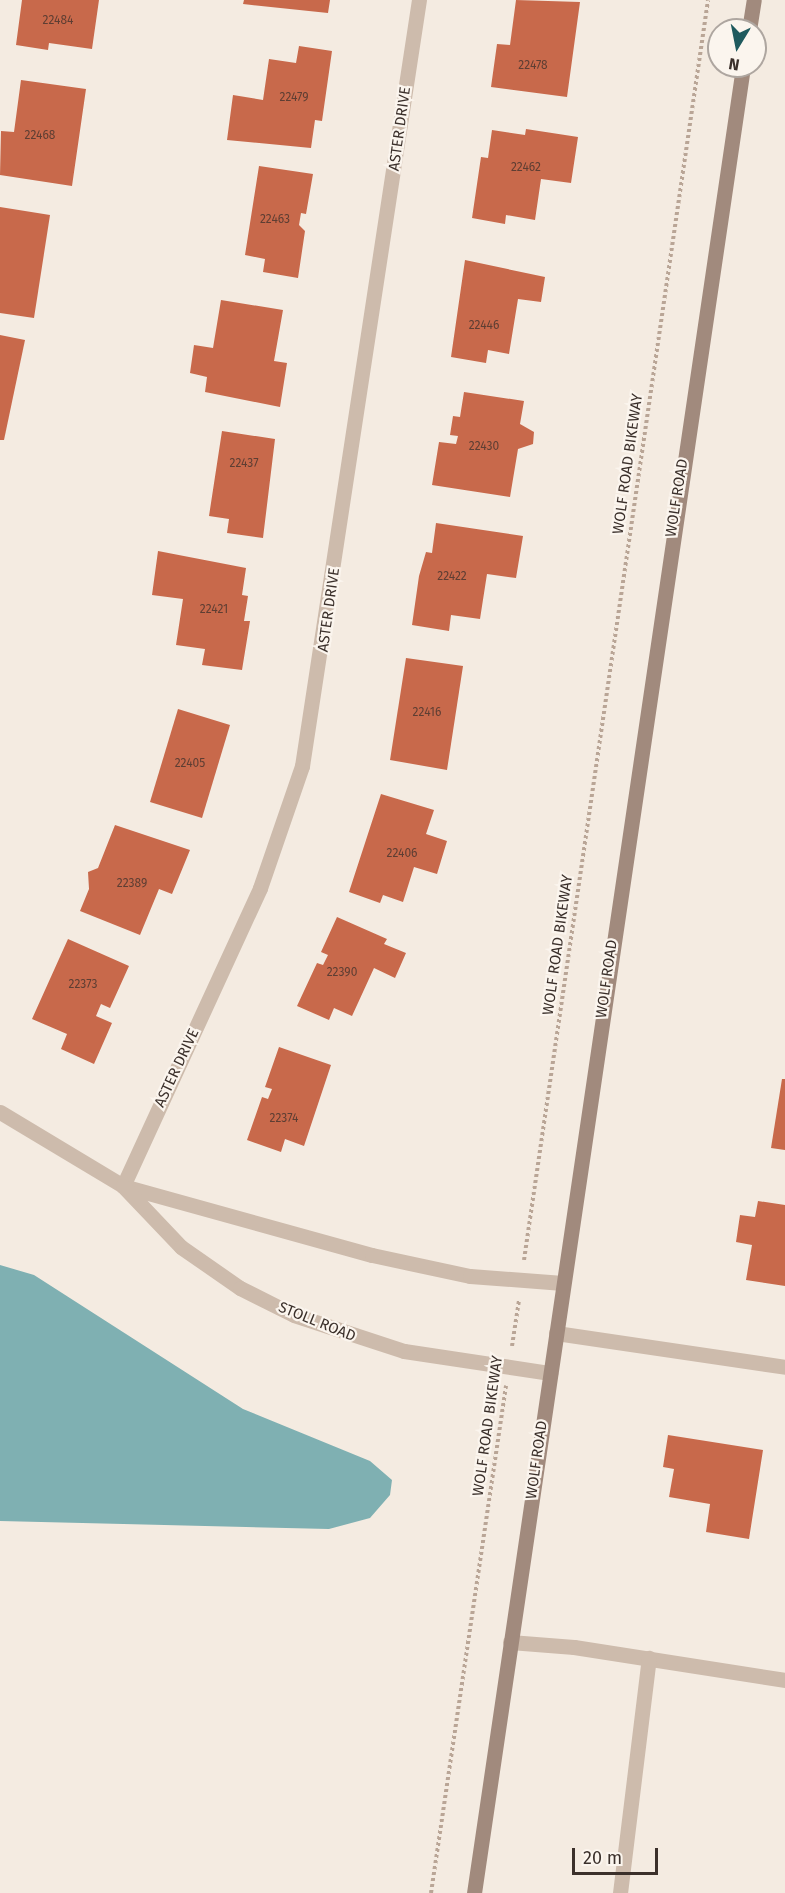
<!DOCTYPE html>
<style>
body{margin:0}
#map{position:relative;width:785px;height:1893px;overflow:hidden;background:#f4ebe1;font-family:"Fira Sans",sans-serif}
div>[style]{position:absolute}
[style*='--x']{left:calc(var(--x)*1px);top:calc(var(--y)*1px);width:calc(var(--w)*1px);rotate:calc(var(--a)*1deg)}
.water>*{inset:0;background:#7fb0b2}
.building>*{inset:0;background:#c8694b}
.path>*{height:4px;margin-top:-2px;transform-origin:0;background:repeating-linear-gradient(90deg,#b9a596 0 3px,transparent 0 6px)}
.lane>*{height:15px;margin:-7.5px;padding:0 7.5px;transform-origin:7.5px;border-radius:7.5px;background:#cdbbac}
.street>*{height:15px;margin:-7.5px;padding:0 7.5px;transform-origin:7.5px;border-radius:7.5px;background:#cdbbac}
.secondary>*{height:15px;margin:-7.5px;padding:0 7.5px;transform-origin:7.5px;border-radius:7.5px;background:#a18a7d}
span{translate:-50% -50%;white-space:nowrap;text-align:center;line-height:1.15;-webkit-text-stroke:4.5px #fbf5ee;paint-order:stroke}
.number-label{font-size:12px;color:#5e3e33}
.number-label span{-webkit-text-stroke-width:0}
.street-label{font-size:15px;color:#3b302b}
.north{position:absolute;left:707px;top:18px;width:60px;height:60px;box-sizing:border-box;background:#fbf5ee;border:2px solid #aea6a0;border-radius:50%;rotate:190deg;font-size:16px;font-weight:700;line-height:24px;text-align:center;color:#3b302b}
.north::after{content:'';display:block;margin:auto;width:21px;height:27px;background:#1f5a5e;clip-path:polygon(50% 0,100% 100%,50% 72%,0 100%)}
.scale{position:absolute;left:572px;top:1848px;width:86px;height:27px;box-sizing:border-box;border:3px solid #3b302b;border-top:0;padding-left:8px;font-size:18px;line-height:21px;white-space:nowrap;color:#3b302b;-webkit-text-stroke:4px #fbf5ee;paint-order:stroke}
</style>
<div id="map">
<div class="water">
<div style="clip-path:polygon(0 1265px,34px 1275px,243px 1409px,370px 1461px,392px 1480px,390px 1495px,370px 1518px,329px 1529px,0 1521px)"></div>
</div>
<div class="building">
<div style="clip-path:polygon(22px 0,99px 0,92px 49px,49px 43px,48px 50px,16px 45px)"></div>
<div style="clip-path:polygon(244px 0,330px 0,328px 13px,243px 4px)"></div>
<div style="clip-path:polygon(516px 0,580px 2px,567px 97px,491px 87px,497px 44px,510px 45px)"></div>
<div style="clip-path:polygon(299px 46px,332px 51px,322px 121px,315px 120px,311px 148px,227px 140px,233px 95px,263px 100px,269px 59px,296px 63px)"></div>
<div style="clip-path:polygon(21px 80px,86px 89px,72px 186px,0 175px,1px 131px,14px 132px)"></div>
<div style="clip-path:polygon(526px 129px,578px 137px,571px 183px,541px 179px,535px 220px,506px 215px,505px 224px,472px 218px,481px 157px,488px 158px,492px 130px,525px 135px)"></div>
<div style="clip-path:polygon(259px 166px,313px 174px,306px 214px,301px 213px,299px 225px,305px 231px,298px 278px,263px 272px,265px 259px,245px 255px)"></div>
<div style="clip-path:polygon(0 207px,50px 215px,34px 318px,0 313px)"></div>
<div style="clip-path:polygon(465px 260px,545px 277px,541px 302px,518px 299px,509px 354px,488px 350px,486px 363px,451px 357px)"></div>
<div style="clip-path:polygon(221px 300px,283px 310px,274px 361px,287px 363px,280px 407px,205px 392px,207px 377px,190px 373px,194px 345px,213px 348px)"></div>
<div style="clip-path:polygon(0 335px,25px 340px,4px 440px,0 440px)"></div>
<div style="clip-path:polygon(464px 392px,524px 401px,520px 424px,534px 432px,533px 444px,518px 449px,510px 497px,432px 485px,439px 442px,456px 444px,458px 436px,450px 435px,453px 416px,460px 417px)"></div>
<div style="clip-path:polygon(222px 431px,275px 439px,263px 538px,227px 533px,229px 519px,209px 516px)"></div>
<div style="clip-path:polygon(436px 523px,523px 536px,516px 578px,487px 574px,480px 619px,451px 615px,449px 631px,412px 625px,419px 576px,426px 552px,432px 553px)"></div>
<div style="clip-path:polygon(158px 551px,246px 568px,242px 595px,248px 596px,244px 621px,250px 621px,242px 670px,202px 665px,205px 649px,176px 645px,183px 599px,152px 595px)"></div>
<div style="clip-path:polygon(406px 658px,463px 666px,447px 770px,390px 760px)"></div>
<div style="clip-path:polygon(178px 709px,230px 725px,202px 818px,150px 802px)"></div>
<div style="clip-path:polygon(381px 794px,434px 810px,426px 834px,447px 841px,437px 874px,414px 867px,403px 902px,383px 895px,380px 903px,349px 892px)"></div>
<div style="clip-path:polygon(115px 825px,190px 850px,172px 894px,159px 889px,140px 935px,80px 911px,89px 889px,88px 872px,98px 868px)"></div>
<div style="clip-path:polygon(337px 917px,387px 939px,384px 944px,406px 953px,395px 978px,374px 968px,352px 1016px,334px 1008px,329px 1020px,297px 1006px,317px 963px,323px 965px,328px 955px,321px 952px)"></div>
<div style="clip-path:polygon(68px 939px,129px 966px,110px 1008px,101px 1004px,96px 1016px,112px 1023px,94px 1064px,61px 1049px,67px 1034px,32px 1019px)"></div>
<div style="clip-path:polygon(279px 1047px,331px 1065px,304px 1146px,285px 1139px,281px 1152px,247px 1140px,262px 1097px,268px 1099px,272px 1089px,265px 1087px)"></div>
<div style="clip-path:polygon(782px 1079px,785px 1079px,785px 1150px,771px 1148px)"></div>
<div style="clip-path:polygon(758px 1201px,785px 1205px,785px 1286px,746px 1280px,752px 1245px,736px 1242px,740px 1215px,755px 1217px)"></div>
<div style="clip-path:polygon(668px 1435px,763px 1450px,749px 1539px,706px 1532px,710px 1504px,669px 1497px,674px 1469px,663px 1467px)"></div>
</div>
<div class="path">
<div style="--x:524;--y:1260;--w:1273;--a:-81.69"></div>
<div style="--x:512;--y:1346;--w:47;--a:-81.3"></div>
<div style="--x:431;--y:1893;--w:513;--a:-81.59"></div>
</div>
<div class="lane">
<div style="--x:510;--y:1642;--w:64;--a:4.5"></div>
<div style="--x:574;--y:1647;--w:214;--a:8.9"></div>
<div style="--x:620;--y:1893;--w:237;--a:-83"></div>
</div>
<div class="street">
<div style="--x:0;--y:1112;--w:144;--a:31"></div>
<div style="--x:123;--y:1186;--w:258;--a:15.5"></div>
<div style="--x:372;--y:1255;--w:100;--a:12.1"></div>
<div style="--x:470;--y:1276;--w:93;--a:4.3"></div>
<div style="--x:123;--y:1186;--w:328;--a:-65.3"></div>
<div style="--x:260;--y:888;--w:129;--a:-71"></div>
<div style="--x:302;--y:766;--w:775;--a:-81.32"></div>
<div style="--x:123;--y:1186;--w:84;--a:46.4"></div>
<div style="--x:181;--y:1247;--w:72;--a:34.8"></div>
<div style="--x:240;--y:1288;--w:60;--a:26.6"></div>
<div style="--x:294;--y:1315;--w:116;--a:18.1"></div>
<div style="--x:404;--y:1351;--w:148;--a:8.6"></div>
<div style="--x:556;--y:1333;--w:232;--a:8.4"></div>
</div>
<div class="secondary">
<div style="--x:749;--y:30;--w:30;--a:-81"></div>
<div style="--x:474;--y:1893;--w:1847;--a:-81.62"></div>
</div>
<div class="number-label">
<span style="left:58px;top:21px">22484</span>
<span style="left:533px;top:66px">22478</span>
<span style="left:294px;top:98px">22479</span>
<span style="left:40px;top:136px">22468</span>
<span style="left:526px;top:168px">22462</span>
<span style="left:275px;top:220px">22463</span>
<span style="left:484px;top:326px">22446</span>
<span style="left:484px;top:447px">22430</span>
<span style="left:244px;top:464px">22437</span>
<span style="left:452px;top:577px">22422</span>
<span style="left:214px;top:610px">22421</span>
<span style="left:427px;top:713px">22416</span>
<span style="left:190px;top:764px">22405</span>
<span style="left:402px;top:854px">22406</span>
<span style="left:132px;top:884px">22389</span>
<span style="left:342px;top:973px">22390</span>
<span style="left:83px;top:985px">22373</span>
<span style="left:284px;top:1119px">22374</span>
</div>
<div class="street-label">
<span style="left:400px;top:129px;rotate:-82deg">ASTER DRIVE</span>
<span style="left:628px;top:464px;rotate:-82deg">WOLF ROAD BIKEWAY</span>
<span style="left:677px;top:498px;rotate:-81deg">WOLF ROAD</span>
<span style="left:329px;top:610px;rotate:-82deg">ASTER DRIVE</span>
<span style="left:558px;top:945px;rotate:-82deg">WOLF ROAD BIKEWAY</span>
<span style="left:607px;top:979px;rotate:-82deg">WOLF ROAD</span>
<span style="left:177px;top:1068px;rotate:-65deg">ASTER DRIVE</span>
<span style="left:317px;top:1322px;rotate:22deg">STOLL ROAD</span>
<span style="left:488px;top:1426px;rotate:-82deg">WOLF ROAD BIKEWAY</span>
<span style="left:537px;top:1460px;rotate:-82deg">WOLF ROAD</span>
</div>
<div class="north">N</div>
<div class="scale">20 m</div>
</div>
